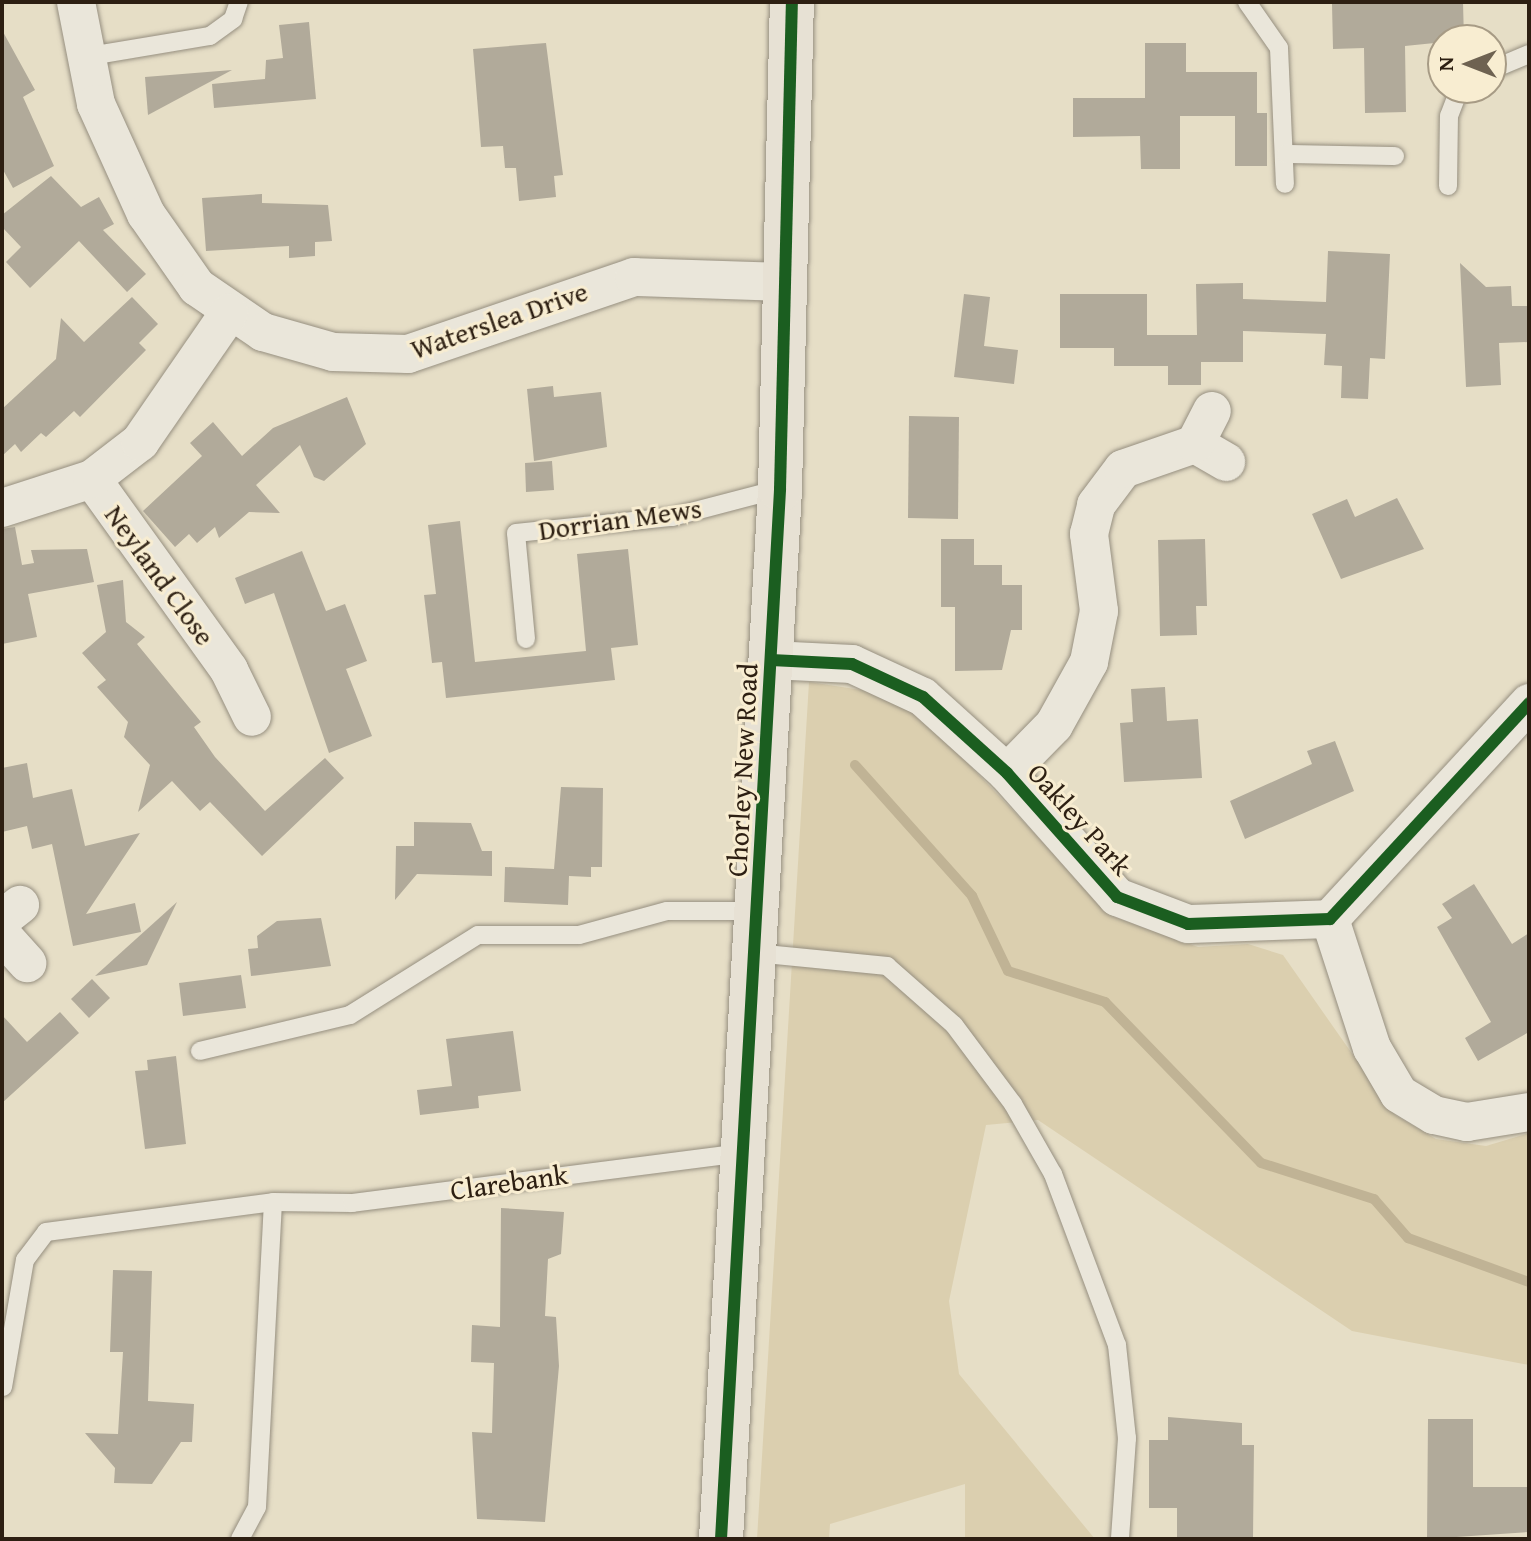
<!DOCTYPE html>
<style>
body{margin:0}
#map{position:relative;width:1531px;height:1541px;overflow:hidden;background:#e6dec6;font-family:"Gentium Book Plus",serif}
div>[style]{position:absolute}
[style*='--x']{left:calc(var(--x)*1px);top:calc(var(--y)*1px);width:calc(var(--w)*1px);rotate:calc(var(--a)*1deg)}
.green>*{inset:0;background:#dbcfaf}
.stream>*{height:10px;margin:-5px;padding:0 5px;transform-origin:5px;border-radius:5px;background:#c0b395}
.building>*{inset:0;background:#b1aa9a}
.roads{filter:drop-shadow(0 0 2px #968f80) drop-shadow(0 0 2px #968f80)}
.service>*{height:18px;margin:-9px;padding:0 9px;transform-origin:9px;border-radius:9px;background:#eae6da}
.minor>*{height:38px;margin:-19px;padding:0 19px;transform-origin:19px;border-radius:19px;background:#eae6da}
.primary>*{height:44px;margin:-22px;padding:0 22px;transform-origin:22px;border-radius:22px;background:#e7e1d4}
.cycleway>*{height:12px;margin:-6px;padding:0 6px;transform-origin:6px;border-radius:6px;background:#1b5e20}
span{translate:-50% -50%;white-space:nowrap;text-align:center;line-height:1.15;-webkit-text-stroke:6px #f8edd1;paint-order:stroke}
.street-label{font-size:28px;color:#2d1f12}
.frame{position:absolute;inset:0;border:4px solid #2d1f12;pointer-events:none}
.north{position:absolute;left:1427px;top:24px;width:80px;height:80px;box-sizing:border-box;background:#f8edd1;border:2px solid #a79b85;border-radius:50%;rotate:270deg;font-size:22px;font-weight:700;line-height:32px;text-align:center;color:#2d1f12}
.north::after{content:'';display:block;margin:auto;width:28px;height:36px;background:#6e6251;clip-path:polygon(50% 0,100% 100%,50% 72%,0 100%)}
</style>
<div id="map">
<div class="green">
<div style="clip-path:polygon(809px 682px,868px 691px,918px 711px,1114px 917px,1198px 947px,1248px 944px,1283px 955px,1395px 1115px,1436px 1139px,1486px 1146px,1529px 1133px,1529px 1365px,1352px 1331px,1038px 1120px,986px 1125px,949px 1301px,959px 1374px,1095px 1539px,965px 1539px,965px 1484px,830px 1524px,829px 1539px,757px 1539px)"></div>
</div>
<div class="stream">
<div style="--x:855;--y:765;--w:176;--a:48.2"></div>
<div style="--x:972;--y:896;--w:83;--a:64.4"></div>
<div style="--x:1008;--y:971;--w:102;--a:17.7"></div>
<div style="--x:1105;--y:1002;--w:224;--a:45.9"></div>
<div style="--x:1261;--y:1163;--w:119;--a:17.7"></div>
<div style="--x:1374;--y:1199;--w:52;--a:48.9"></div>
<div style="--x:1408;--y:1238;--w:129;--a:20"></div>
</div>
<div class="building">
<div style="clip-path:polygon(1463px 2px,1464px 40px,1405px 46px,1406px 112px,1365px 113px,1364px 48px,1333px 49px,1332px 4px)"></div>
<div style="clip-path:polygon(309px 22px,316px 99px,214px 108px,212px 84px,265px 79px,266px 60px,283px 58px,279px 25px)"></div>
<div style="clip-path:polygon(2px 30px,35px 90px,23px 97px,54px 166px,13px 188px,2px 168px)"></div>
<div style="clip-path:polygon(546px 43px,563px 175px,554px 176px,556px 197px,519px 201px,516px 168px,505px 168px,503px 146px,481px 147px,473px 49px)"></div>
<div style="clip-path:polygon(1145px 43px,1186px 43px,1186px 72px,1257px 72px,1257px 113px,1267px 113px,1267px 166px,1235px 166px,1235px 116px,1180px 116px,1180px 169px,1141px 169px,1140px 136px,1073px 137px,1073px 98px,1145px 98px)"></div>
<div style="clip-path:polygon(232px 70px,148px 115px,145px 77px)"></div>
<div style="clip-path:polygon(51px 176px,81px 207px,99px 197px,114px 224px,103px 230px,146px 274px,127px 292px,79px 241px,30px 288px,6px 262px,21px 247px,2px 227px,2px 215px)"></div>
<div style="clip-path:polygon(262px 194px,262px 203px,328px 205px,332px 241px,315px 242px,315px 256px,289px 258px,289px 246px,206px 251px,202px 198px)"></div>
<div style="clip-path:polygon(1328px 251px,1390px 254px,1385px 359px,1370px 358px,1368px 399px,1341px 398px,1342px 366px,1324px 365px,1326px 334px,1243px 331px,1243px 362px,1201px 362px,1201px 385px,1168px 385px,1168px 366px,1114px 366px,1114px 348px,1060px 348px,1060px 294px,1147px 294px,1147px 335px,1197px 335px,1196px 284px,1243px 283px,1243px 299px,1326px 302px)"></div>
<div style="clip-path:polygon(1460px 263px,1486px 287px,1511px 286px,1512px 306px,1529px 306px,1529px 342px,1499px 343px,1501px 385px,1466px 387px)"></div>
<div style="clip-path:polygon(964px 294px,990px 297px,984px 346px,1018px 350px,1014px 384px,954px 377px)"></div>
<div style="clip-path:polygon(132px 297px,158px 324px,139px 343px,146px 350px,80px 417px,74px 411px,46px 437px,41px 433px,21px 452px,15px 444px,2px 456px,2px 409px,56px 359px,61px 318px,84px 342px)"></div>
<div style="clip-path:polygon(553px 386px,554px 397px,601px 392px,607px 447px,534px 461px,527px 389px)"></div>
<div style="clip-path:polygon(347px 397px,366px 444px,324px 481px,314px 477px,300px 445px,256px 485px,280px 513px,249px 512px,219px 538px,215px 527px,197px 543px,189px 534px,175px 547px,143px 511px,202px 456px,190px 443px,213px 422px,242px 456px,273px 428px)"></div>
<div style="clip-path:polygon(909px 416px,959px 417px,958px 519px,908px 518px)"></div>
<div style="clip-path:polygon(552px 461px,554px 490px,526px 492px,525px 463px)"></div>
<div style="clip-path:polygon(1397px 498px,1424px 549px,1341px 579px,1312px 514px,1347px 499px,1355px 517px)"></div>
<div style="clip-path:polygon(460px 521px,475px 662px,586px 651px,577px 554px,628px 549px,638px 645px,611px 648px,615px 680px,446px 698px,442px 662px,432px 663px,424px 595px,436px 594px,428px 525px)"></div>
<div style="clip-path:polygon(15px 527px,22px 565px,34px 563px,31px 550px,87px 549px,94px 582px,28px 594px,37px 637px,2px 644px,2px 529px)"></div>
<div style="clip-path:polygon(941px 539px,974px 539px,974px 565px,1002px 565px,1002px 585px,1022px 585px,1022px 630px,1011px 630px,1002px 670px,955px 671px,955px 607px,941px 607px)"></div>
<div style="clip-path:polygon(1205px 539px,1207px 606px,1196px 606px,1197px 635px,1160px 636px,1158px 540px)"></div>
<div style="clip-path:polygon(302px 551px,326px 611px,345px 604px,367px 661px,346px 669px,372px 736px,329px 753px,274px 593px,245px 604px,235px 578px)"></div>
<div style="clip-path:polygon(123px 580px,126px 622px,145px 637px,137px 644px,201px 722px,194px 727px,215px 757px,265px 811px,325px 758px,344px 778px,262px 856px,210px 802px,200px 811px,172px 781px,138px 812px,150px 765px,124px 737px,128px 722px,97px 687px,106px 680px,82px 653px,106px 632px,97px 585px)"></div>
<div style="clip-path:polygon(1165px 687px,1167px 721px,1198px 719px,1202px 778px,1124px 782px,1120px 723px,1133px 722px,1131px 689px)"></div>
<div style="clip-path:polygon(1335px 741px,1354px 791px,1245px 839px,1230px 801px,1312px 764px,1307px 751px)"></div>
<div style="clip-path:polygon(27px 763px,33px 798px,72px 789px,85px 846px,140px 833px,86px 914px,135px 903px,141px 932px,73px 946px,52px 844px,32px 849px,27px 826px,2px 832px,2px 768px)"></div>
<div style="clip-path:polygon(561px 787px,603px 788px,602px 867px,591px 867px,591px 877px,569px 876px,568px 905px,504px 902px,505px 867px,554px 869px)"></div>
<div style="clip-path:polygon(414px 822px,471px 823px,482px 851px,492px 851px,492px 876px,417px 874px,395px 900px,396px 846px,414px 846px)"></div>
<div style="clip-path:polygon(1474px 884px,1512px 944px,1529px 933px,1529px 1032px,1478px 1061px,1465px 1038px,1491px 1022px,1437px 927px,1452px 918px,1442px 904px)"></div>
<div style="clip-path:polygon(177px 902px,147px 965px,95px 976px)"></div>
<div style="clip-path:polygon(321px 918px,331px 966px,251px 976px,248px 949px,258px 948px,257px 936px,277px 921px)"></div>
<div style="clip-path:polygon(241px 975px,246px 1008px,183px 1016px,179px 983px)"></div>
<div style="clip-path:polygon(92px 979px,110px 998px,89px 1018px,71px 999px)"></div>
<div style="clip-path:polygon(60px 1012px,79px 1033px,2px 1103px,2px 1015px,27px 1042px)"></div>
<div style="clip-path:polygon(513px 1031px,521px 1091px,478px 1096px,479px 1108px,420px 1115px,417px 1090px,452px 1086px,446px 1039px)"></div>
<div style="clip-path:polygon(176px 1056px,186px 1144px,145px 1149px,135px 1071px,148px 1070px,147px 1060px)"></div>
<div style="clip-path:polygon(501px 1208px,564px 1212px,561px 1254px,548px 1259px,545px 1316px,556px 1317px,559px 1366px,545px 1522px,477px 1519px,472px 1432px,492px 1433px,494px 1363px,471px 1362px,472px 1325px,500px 1327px)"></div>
<div style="clip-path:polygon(113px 1270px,152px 1271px,148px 1401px,194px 1404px,192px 1442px,181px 1442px,152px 1484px,114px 1483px,115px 1468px,85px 1433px,118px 1434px,123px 1352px,110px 1352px)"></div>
<div style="clip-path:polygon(1168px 1417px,1242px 1423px,1242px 1445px,1254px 1445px,1253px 1539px,1177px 1539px,1177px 1508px,1149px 1508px,1149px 1440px,1168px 1440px)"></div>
<div style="clip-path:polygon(1428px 1419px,1473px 1419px,1473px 1487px,1529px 1487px,1529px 1532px,1427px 1539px)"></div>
</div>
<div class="roads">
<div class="service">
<div style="--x:1247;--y:2;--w:56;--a:55.2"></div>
<div style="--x:1279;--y:48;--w:136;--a:87.5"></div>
<div style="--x:84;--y:57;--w:128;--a:-9.5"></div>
<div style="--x:210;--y:36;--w:29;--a:-36"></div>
<div style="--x:233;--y:19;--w:18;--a:-71"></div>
<div style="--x:1491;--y:70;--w:41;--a:-22.8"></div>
<div style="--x:1286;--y:154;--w:109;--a:1.1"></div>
<div style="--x:1448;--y:186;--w:70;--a:-89.2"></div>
<div style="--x:1449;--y:116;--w:30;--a:-69"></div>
<div style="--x:526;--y:639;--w:106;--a:-95.4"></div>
<div style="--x:516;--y:533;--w:157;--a:-5.9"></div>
<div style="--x:672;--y:517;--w:111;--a:-14.7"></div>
<div style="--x:755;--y:953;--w:133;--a:5.6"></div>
<div style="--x:887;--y:966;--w:89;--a:41.4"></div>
<div style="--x:954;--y:1025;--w:99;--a:53.2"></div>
<div style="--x:1013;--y:1104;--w:81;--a:60.3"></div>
<div style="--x:1053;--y:1174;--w:183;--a:69.5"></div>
<div style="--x:1117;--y:1345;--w:94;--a:83.9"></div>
<div style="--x:1127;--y:1438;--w:101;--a:94"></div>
<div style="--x:200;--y:1051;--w:154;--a:-13.5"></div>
<div style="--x:350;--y:1015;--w:151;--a:-32"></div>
<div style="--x:478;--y:935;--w:101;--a:0"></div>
<div style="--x:579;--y:935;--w:91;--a:-15.3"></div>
<div style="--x:667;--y:911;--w:91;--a:0"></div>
<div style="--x:3;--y:1387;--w:129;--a:-80.2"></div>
<div style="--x:25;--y:1260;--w:35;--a:-53"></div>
<div style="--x:46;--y:1232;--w:229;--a:-7.5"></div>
<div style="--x:273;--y:1202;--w:79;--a:0.7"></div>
<div style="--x:352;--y:1203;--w:396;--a:-7.3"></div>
<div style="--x:240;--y:1539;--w:36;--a:-62"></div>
<div style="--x:257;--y:1507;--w:305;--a:-87"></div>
</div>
<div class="minor">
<div style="--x:76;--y:2;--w:104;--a:78.9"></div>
<div style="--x:96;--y:104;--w:121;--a:65.6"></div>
<div style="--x:146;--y:214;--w:89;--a:55.1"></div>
<div style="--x:197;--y:287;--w:80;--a:34.3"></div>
<div style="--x:263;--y:332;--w:73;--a:15.9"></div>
<div style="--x:333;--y:352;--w:75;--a:1.5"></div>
<div style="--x:408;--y:354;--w:239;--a:-18.8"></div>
<div style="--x:634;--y:277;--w:154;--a:1.9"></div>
<div style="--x:1195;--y:444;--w:36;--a:30"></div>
<div style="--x:92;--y:479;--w:235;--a:54.3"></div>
<div style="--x:229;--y:670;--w:52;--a:63.9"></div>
<div style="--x:2;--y:508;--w:95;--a:-17.9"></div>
<div style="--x:92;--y:479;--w:61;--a:-37.6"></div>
<div style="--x:140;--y:442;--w:157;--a:-55.4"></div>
<div style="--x:771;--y:660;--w:81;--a:2.8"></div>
<div style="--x:852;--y:664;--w:78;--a:24.9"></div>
<div style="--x:923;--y:697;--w:113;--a:42.1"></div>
<div style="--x:1007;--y:773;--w:166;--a:48.4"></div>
<div style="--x:1117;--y:897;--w:76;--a:20.8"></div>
<div style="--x:1188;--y:924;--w:142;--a:-2"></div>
<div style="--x:1330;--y:919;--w:294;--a:-47.3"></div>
<div style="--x:1007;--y:773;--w:67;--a:-45.6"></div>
<div style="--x:1054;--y:725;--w:72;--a:-60.9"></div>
<div style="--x:1089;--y:662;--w:52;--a:-78.9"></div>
<div style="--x:1099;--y:611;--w:78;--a:-97.4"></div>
<div style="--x:1089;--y:534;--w:30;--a:-76"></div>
<div style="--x:1096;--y:505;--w:45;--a:-53.1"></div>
<div style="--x:1123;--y:469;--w:76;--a:-19.1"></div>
<div style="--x:1195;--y:444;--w:37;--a:-63"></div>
<div style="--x:2;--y:919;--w:23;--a:-38"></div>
<div style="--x:1330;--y:919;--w:136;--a:72"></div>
<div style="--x:1372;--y:1048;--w:53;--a:59.6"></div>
<div style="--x:1399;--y:1094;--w:41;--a:31"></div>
<div style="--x:1434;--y:1115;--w:34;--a:12"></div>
<div style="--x:1467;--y:1122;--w:63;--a:-9.2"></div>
<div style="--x:2;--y:935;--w:38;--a:48"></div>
</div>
<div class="primary">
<div style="--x:721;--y:1539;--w:1052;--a:-86.78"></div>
<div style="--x:780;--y:489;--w:487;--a:-88.6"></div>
</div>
</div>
<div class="cycleway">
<div style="--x:771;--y:660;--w:81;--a:2.8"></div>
<div style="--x:852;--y:664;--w:78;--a:24.9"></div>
<div style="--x:923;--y:697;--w:113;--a:42.1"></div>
<div style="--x:1007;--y:773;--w:166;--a:48.4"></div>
<div style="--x:1117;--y:897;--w:76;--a:20.8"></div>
<div style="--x:1188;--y:924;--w:142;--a:-2"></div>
<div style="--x:1330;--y:919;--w:294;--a:-47.3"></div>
<div style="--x:721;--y:1539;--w:1052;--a:-86.78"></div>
<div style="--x:780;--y:489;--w:487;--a:-88.6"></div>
</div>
<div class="street-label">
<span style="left:499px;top:320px;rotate:-19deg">Waterslea Drive</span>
<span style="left:620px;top:519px;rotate:-8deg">Dorrian Mews</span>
<span style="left:160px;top:575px;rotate:54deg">Neyland Close</span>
<span style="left:742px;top:770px;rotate:-87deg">Chorley New Road</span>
<span style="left:1080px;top:819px;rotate:48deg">Oakley Park</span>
<span style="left:509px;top:1182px;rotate:-8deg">Clarebank</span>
</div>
<div class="frame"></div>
<div class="north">N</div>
</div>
